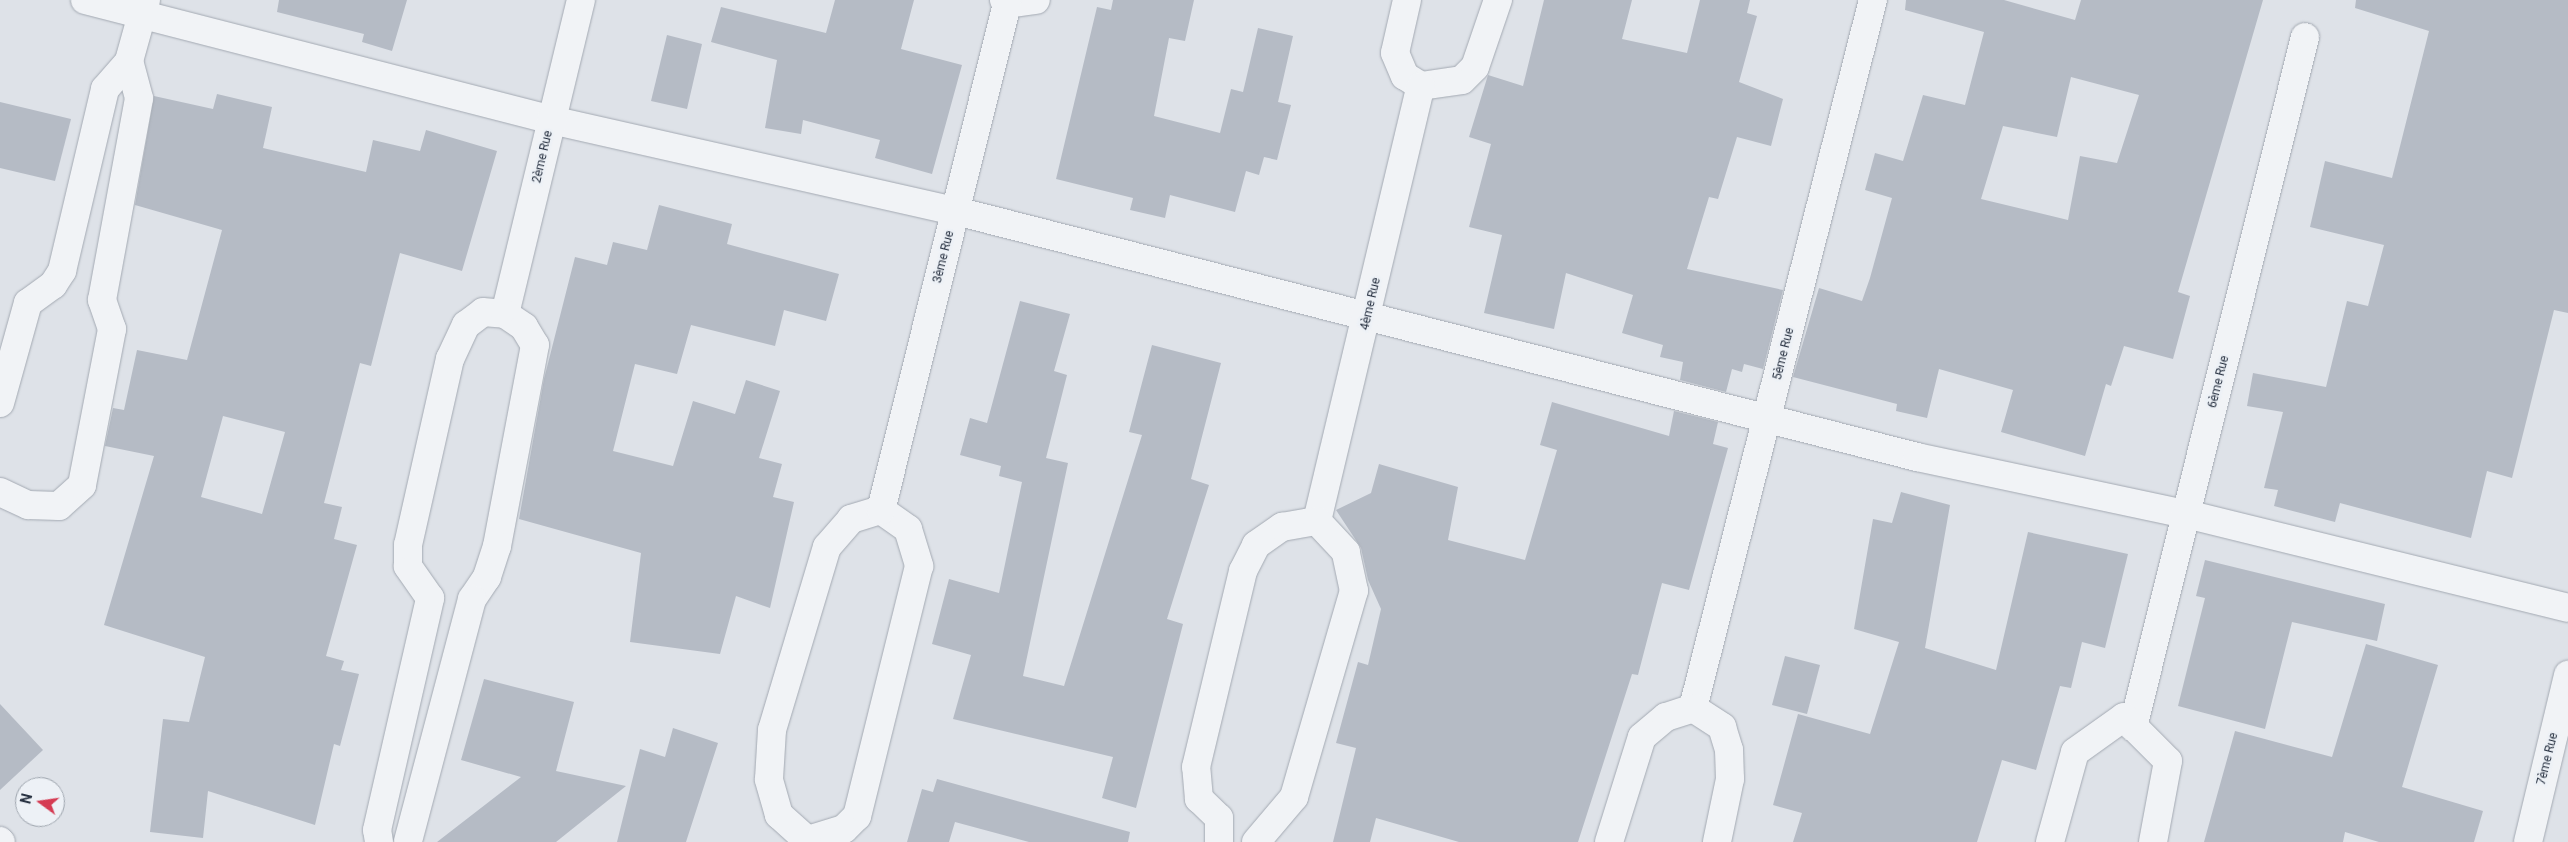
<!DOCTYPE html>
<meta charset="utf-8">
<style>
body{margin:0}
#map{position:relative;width:2568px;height:842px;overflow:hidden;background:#dee2e8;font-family:Roboto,sans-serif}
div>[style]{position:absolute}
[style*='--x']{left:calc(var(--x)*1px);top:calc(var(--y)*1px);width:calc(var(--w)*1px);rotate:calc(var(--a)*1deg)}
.building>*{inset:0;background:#b5bbc5}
.roads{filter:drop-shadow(0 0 1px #a3a9b2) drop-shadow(0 0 1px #a3a9b2)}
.minor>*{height:28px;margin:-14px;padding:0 14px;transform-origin:14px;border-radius:14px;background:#f1f3f6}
span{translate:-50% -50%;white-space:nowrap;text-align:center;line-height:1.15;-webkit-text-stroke:5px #edf1f6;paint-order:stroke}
.street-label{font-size:12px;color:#263040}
.north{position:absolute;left:15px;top:777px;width:50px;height:50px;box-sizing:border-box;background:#edf1f6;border:1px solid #9da4ad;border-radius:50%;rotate:284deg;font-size:14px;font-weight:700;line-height:20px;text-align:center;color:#263040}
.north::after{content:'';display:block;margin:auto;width:18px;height:22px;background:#d53b53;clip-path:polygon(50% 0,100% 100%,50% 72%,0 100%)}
</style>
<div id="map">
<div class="building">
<div style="clip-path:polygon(279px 0,407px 0,392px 51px,362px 42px,364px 34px,277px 12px)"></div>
<div style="clip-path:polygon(835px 0,914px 0,901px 49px,962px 65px,932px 174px,875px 158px,880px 140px,803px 120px,801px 134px,765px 128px,777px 60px,711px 42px,721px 7px,826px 33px)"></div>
<div style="clip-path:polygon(1113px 0,1194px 0,1185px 41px,1169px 38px,1154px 116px,1220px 133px,1231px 89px,1243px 92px,1258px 28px,1293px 36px,1278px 102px,1291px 105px,1277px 160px,1264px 157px,1259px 175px,1246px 171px,1235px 212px,1170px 195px,1165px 218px,1130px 210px,1133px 198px,1056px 179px,1097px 7px,1111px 10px)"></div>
<div style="clip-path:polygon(1544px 0,1632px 0,1622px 39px,1687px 53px,1700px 0,1750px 0,1747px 13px,1757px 16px,1739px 82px,1783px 99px,1771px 146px,1737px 137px,1718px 199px,1709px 197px,1687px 269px,1783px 290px,1763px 369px,1744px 364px,1742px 372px,1732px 369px,1726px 392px,1680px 380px,1683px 362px,1660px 357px,1663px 345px,1622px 333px,1633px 295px,1566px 273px,1554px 329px,1484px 313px,1502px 235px,1469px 227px,1491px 144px,1469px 137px,1488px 75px,1523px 86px)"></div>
<div style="clip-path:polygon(evenodd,1906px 0,2004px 0,2075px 20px,2081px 0,2263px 0,2178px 292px,2190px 296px,2173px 359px,2124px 346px,2111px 386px,2106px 384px,2085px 456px,2001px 432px,2013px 390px,1939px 369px,1927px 418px,1896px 411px,1897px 404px,1793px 377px,1819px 288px,1862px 301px,1870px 278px,1892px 198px,1865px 190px,1875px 153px,1903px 161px,1923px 95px,1965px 105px,1984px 32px,1905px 10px,1906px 0,2071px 77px,2139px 95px,2117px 163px,2080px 156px,2068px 220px,1981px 199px,2003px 126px,2057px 137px,2071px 77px)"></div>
<div style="clip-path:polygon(2356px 0,2568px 0,2568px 313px,2554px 310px,2512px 478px,2487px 471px,2471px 538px,2340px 503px,2335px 522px,2274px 506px,2278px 490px,2264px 488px,2283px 412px,2247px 406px,2253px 373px,2326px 387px,2347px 301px,2368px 306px,2384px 245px,2310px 227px,2325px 161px,2392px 178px,2429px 31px,2355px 8px)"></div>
<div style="clip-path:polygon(667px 35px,702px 44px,687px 109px,651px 101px)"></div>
<div style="clip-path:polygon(evenodd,217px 94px,272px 107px,263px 148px,366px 172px,373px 140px,420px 151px,426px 130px,497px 151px,462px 271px,400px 253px,371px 366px,360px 363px,324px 503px,342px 507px,334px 539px,357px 545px,326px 656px,344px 661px,341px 670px,359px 674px,340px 746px,334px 744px,315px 825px,208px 791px,203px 838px,150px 832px,163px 719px,189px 722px,205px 657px,104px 625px,154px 456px,105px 446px,113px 408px,124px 410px,137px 350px,187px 360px,222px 230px,135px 205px,154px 96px,213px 109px,217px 94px,223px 416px,285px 432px,262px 514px,201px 497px,223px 416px)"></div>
<div style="clip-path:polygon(0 102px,71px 119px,55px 181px,0 168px)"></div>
<div style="clip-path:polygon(659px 205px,732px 224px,727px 244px,839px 274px,826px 321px,784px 310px,775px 346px,691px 325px,677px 374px,635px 364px,613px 451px,673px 466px,693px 401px,735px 414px,746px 380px,780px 391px,759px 458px,782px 464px,773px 497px,794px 502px,770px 608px,736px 596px,720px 654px,630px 642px,641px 553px,519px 519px,544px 379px,575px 257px,607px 265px,613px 242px,647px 250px)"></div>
<div style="clip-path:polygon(1020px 301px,1070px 314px,1054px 371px,1067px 375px,1046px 458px,1068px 463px,1023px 676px,1064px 686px,1142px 435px,1129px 432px,1152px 345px,1221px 363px,1191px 479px,1209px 485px,1167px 619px,1183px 624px,1136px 808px,1102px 798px,1113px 757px,953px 719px,971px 655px,932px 644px,949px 579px,999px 593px,1022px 482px,999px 476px,1001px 466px,960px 455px,970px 418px,987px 423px)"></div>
<div style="clip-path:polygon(1552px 402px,1669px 436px,1674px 411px,1718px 422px,1713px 444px,1728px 448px,1689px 590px,1662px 583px,1638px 675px,1632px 674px,1578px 842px,1459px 842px,1376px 818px,1370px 842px,1333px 842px,1356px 748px,1336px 743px,1358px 662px,1368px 665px,1381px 609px,1368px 580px,1361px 548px,1336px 510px,1371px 493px,1379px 464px,1458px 487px,1448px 540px,1525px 560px,1557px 450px,1540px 445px)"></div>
<div style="clip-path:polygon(1901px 492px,1950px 505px,1925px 648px,1996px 670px,2028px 532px,2128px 554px,2105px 648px,2082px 642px,2071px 688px,2060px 686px,2036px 770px,2002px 760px,1977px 842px,1793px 842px,1802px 813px,1773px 805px,1798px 714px,1870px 734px,1899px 642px,1854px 629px,1873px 519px,1892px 523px)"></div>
<div style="clip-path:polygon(2205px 560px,2385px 604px,2377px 641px,2292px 622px,2265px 729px,2178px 706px,2205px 598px,2196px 596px)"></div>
<div style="clip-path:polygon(2366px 644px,2438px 665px,2402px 787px,2483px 811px,2474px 842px,2379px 842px,2345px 832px,2343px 842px,2204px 842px,2235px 731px,2332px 757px)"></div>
<div style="clip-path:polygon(1785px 656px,1820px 665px,1807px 714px,1772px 705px)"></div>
<div style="clip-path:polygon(484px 679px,574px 702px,556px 771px,626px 786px,556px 842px,437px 842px,521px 777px,461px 760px)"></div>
<div style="clip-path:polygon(0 704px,43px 750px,0 790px)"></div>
<div style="clip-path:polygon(673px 728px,718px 743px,686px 842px,617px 842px,640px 749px,665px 757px)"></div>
<div style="clip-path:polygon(937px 779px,1130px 832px,1128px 842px,1029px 842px,955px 822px,949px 842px,907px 842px,922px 789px,933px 792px)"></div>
</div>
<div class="roads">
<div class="minor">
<div style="--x:85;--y:0;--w:481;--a:14.4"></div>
<div style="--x:551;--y:120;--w:415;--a:12.7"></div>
<div style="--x:956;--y:211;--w:992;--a:14.36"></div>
<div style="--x:1917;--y:457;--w:275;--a:12"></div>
<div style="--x:2186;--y:514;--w:393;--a:13.8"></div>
<div style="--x:1004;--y:0;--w:5;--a:53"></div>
<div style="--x:1007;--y:4;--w:29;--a:-8"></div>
<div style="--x:1407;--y:0;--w:54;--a:102.8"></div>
<div style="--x:1395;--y:53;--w:25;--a:67"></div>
<div style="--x:1405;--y:76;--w:19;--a:32"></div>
<div style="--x:1421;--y:86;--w:41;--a:-8.3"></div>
<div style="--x:1462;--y:80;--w:18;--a:-45"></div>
<div style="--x:1475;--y:67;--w:71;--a:-71.1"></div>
<div style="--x:505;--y:314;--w:323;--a:-76.4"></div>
<div style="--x:0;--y:403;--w:104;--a:-74.4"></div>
<div style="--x:28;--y:303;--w:31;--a:-36"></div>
<div style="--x:53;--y:285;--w:17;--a:-57"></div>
<div style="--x:62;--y:271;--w:187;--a:-76.7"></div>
<div style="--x:105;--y:89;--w:37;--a:-49"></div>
<div style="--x:129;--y:61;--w:63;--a:-74.4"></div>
<div style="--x:0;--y:492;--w:31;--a:25"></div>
<div style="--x:28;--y:505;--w:31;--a:2"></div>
<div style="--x:59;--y:506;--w:31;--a:-42"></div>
<div style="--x:82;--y:485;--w:159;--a:-79.1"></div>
<div style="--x:112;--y:329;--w:31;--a:-109"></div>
<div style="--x:102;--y:300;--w:205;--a:-79.6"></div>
<div style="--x:139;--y:98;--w:38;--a:-105"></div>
<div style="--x:881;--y:510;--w:33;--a:35"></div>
<div style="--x:908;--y:529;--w:39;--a:73"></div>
<div style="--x:919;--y:566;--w:258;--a:103.9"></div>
<div style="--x:857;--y:816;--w:18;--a:135"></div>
<div style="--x:844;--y:829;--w:39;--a:163"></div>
<div style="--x:807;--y:840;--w:38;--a:-138"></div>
<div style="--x:779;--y:815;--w:37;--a:-106"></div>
<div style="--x:769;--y:779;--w:49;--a:-86.5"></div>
<div style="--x:772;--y:730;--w:191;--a:-73.3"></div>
<div style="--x:827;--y:547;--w:37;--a:-49"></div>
<div style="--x:851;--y:519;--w:31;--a:-17"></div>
<div style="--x:881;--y:510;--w:521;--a:-76.02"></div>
<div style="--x:1317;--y:521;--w:447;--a:-76.6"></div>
<div style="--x:1693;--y:708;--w:731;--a:-75.74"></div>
<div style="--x:2133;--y:727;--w:711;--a:-76"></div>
<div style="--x:0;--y:841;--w:1;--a:45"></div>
<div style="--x:379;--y:842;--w:12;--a:-99"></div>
<div style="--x:377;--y:830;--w:238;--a:-77.1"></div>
<div style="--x:430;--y:598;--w:39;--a:-125"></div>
<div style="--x:408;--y:566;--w:21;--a:-90"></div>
<div style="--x:408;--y:545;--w:191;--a:-77.3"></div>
<div style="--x:450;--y:359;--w:38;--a:-65"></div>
<div style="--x:466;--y:325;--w:21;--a:-37"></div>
<div style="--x:483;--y:312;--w:22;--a:5"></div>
<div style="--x:505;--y:314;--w:23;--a:34"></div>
<div style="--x:524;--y:327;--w:21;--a:59"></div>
<div style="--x:535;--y:345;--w:205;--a:100.7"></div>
<div style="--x:497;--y:546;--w:33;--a:108"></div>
<div style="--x:487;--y:577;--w:27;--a:124"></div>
<div style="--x:472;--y:599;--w:251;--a:104.8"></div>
<div style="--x:1219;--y:842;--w:24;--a:-90"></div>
<div style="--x:1219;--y:818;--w:28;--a:-136"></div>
<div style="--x:1199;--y:799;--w:32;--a:-95"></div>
<div style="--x:1196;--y:767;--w:202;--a:-76.5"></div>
<div style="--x:1243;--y:571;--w:29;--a:-63"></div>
<div style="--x:1256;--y:545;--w:32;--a:-35"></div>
<div style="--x:1282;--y:527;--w:36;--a:-10"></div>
<div style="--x:1256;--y:842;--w:59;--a:-49.8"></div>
<div style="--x:1294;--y:797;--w:215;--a:-73.8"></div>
<div style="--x:1354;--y:591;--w:40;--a:-102"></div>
<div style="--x:1346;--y:552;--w:42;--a:-133.1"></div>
<div style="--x:1609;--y:842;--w:110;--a:-72.6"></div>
<div style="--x:1642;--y:737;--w:31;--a:-40"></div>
<div style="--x:1666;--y:717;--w:28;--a:-18"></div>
<div style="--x:1693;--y:708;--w:35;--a:33"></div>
<div style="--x:1722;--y:727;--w:24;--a:73"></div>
<div style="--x:1729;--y:750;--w:29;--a:88"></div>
<div style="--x:1730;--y:779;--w:64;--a:101.7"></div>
<div style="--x:2050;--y:842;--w:93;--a:-74.5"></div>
<div style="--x:2075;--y:752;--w:60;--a:-35.5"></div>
<div style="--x:2124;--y:717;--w:62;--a:45"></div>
<div style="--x:2168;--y:761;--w:82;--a:100.5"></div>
<div style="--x:2528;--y:842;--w:172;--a:-76.5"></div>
</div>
</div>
<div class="street-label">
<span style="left:543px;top:157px;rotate:-77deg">2ème Rue</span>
<span style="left:944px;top:257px;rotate:-76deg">3ème Rue</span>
<span style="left:1371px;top:304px;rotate:-77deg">4ème Rue</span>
<span style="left:1784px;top:354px;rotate:-76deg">5ème Rue</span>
<span style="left:2219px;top:382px;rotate:-76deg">6ème Rue</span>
<span style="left:2548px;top:759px;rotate:-76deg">7ème Rue</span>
</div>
<div class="north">N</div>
</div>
